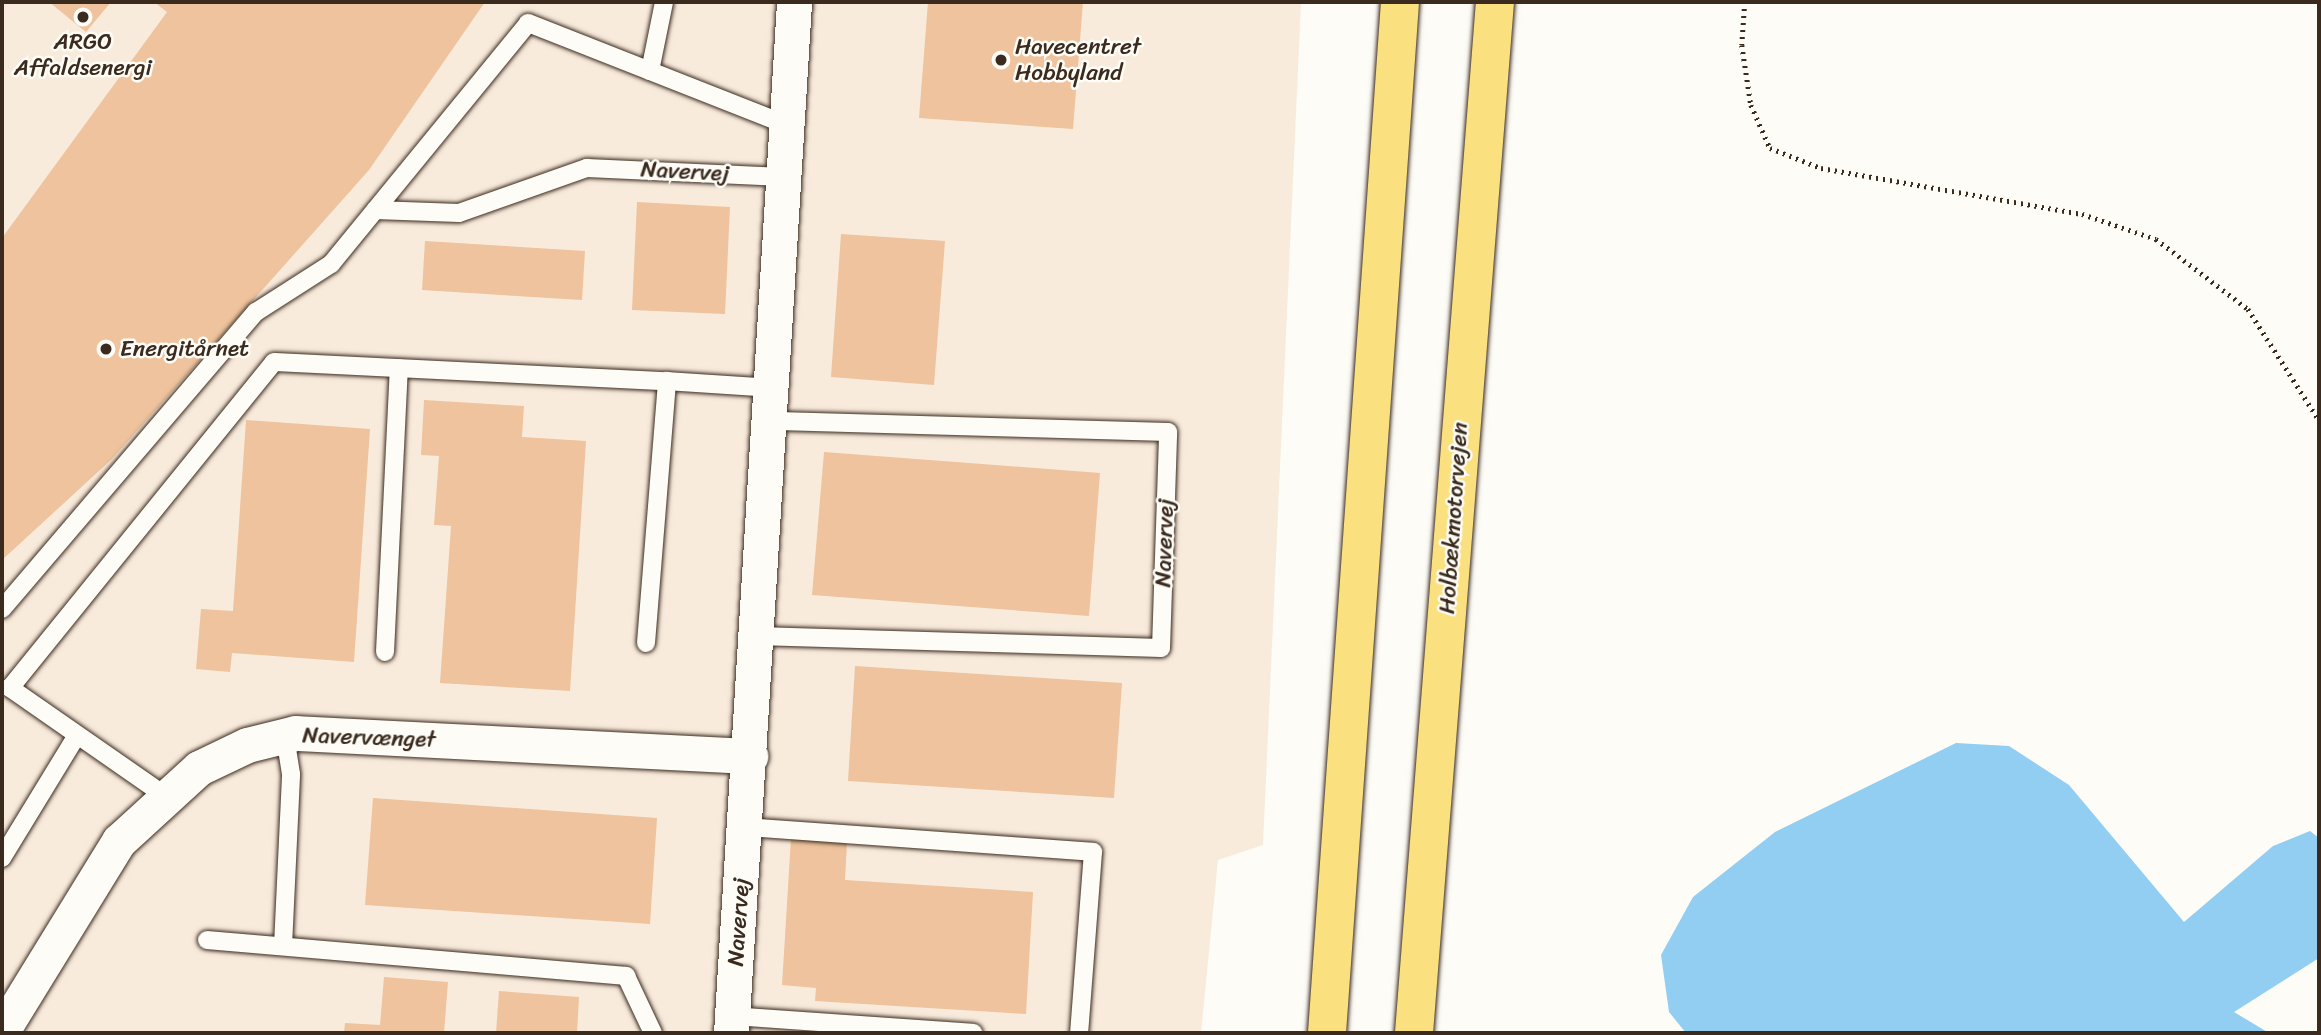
<!DOCTYPE html>
<meta charset="utf-8">
<style>
body{margin:0}
#map{position:relative;width:2321px;height:1035px;overflow:hidden;background:#fdfcf7;font-family:Sriracha,sans-serif}
div>[style]{position:absolute}
[style*='--x']{left:calc(var(--x)*1px);top:calc(var(--y)*1px);width:calc(var(--w)*1px);rotate:calc(var(--a)*1deg)}
.built>*{inset:0;background:#f8ebdc}
.water>*{inset:0;background:#91cef2}
.building>*{inset:0;background:#eec39d}
.path>*{height:4.5px;margin-top:-2.25px;transform-origin:0;background:repeating-linear-gradient(90deg,#3b2a1e 0 2px,transparent 0 7px)}
.roads{filter:drop-shadow(0 0 2px #3b2a1e) drop-shadow(0 0 2px #3b2a1e)}
.lane>*{height:18px;margin:-9px;padding:0 9px;transform-origin:9px;border-radius:9px;background:#fdfcf7}
.street>*{height:35px;margin:-17.5px;padding:0 17.5px;transform-origin:17.5px;border-radius:17.5px;background:#fdfcf7}
.highway>*{height:38px;margin:-19px;padding:0 19px;transform-origin:19px;border-radius:19px;background:#fbe080}
.dots>*{width:19px;height:19px;translate:-50% -50%;box-sizing:border-box;border:4px solid #fdfcf7;border-radius:50%}
span{translate:-50% -50%;white-space:nowrap;text-align:center;line-height:1.15;-webkit-text-stroke:5px #fdfcf7;paint-order:stroke}
.poi-label{font-size:23px;color:#3b2a1e}
.left{translate:0 -50%;text-align:left}
.street-label{font-size:23px;color:#3b2a1e}
.frame{position:absolute;inset:0;border:4px solid #3b2a1e;pointer-events:none}
</style>
<div id="map">
<div class="built">
<div style="clip-path:polygon(2px 2px,1301px 2px,1263px 845px,1218px 860px,1201px 1033px,2px 1033px)"></div>
</div>
<div class="water">
<div style="clip-path:polygon(1956px 743px,2009px 746px,2069px 785px,2184px 922px,2273px 846px,2310px 831px,2319px 838px,2319px 958px,2234px 1012px,2269px 1033px,1686px 1033px,1669px 1012px,1661px 955px,1693px 897px,1775px 832px)"></div>
</div>
<div class="building">
<div style="clip-path:polygon(49px 2px,111px 2px,86px 32px)"></div>
<div style="clip-path:polygon(154px 2px,485px 2px,369px 170px,112px 459px,2px 560px,2px 238px,167px 12px)"></div>
<div style="clip-path:polygon(928px 2px,1083px 2px,1073px 129px,919px 118px)"></div>
<div style="clip-path:polygon(637px 202px,730px 207px,725px 314px,632px 310px)"></div>
<div style="clip-path:polygon(841px 234px,945px 241px,934px 385px,831px 377px)"></div>
<div style="clip-path:polygon(425px 241px,585px 251px,582px 300px,422px 290px)"></div>
<div style="clip-path:polygon(424px 400px,524px 406px,522px 437px,586px 441px,570px 691px,440px 683px,451px 526px,434px 525px,439px 456px,421px 455px)"></div>
<div style="clip-path:polygon(246px 420px,370px 429px,354px 662px,232px 653px,230px 672px,196px 669px,201px 609px,233px 611px)"></div>
<div style="clip-path:polygon(824px 452px,1100px 473px,1089px 616px,812px 595px)"></div>
<div style="clip-path:polygon(855px 666px,1122px 683px,1114px 798px,848px 781px)"></div>
<div style="clip-path:polygon(373px 798px,657px 818px,650px 924px,365px 905px)"></div>
<div style="clip-path:polygon(791px 838px,847px 842px,845px 880px,1033px 892px,1026px 1014px,815px 1001px,816px 988px,782px 985px)"></div>
<div style="clip-path:polygon(384px 977px,448px 982px,444px 1033px,344px 1033px,345px 1023px,380px 1025px)"></div>
<div style="clip-path:polygon(499px 991px,579px 997px,577px 1033px,496px 1033px)"></div>
</div>
<div class="path">
<div style="--x:1745;--y:2;--w:43;--a:94"></div>
<div style="--x:1742;--y:45;--w:61;--a:81.5"></div>
<div style="--x:1751;--y:105;--w:47;--a:66.2"></div>
<div style="--x:1770;--y:148;--w:55;--a:21.4"></div>
<div style="--x:1821;--y:168;--w:265;--a:10"></div>
<div style="--x:2082;--y:214;--w:78;--a:18.7"></div>
<div style="--x:2156;--y:239;--w:116;--a:37.3"></div>
<div style="--x:2248;--y:309;--w:132;--a:57.4"></div>
</div>
<div class="roads">
<div class="lane">
<div style="--x:650;--y:71;--w:70;--a:-78.5"></div>
<div style="--x:375;--y:210;--w:84;--a:2"></div>
<div style="--x:459;--y:213;--w:136;--a:-19.4"></div>
<div style="--x:587;--y:168;--w:196;--a:2.6"></div>
<div style="--x:2;--y:609;--w:391;--a:-49.5"></div>
<div style="--x:256;--y:312;--w:89;--a:-32.6"></div>
<div style="--x:331;--y:264;--w:311;--a:-50.7"></div>
<div style="--x:528;--y:23;--w:278;--a:21.5"></div>
<div style="--x:758;--y:636;--w:403;--a:1.7"></div>
<div style="--x:1161;--y:648;--w:216;--a:-88.1"></div>
<div style="--x:1168;--y:432;--w:399;--a:-178.4"></div>
<div style="--x:646;--y:643;--w:263;--a:-85.4"></div>
<div style="--x:667;--y:381;--w:105;--a:3.8"></div>
<div style="--x:385;--y:652;--w:284;--a:-87.2"></div>
<div style="--x:164;--y:795;--w:188;--a:-145.2"></div>
<div style="--x:10;--y:688;--w:419;--a:-51"></div>
<div style="--x:274;--y:362;--w:393;--a:2.8"></div>
<div style="--x:746;--y:827;--w:348;--a:4.1"></div>
<div style="--x:1093;--y:852;--w:182;--a:94.4"></div>
<div style="--x:2;--y:858;--w:144;--a:-58.6"></div>
<div style="--x:207;--y:940;--w:421;--a:4.9"></div>
<div style="--x:626;--y:976;--w:63;--a:64.7"></div>
<div style="--x:283;--y:946;--w:172;--a:-87.3"></div>
<div style="--x:291;--y:774;--w:39;--a:-99"></div>
<div style="--x:732;--y:1016;--w:242;--a:4"></div>
</div>
<div class="street">
<div style="--x:2;--y:1031;--w:223;--a:-58.4"></div>
<div style="--x:119;--y:841;--w:108;--a:-42.4"></div>
<div style="--x:199;--y:768;--w:53;--a:-25.6"></div>
<div style="--x:247;--y:745;--w:50;--a:-13.8"></div>
<div style="--x:296;--y:733;--w:455;--a:2.9"></div>
<div style="--x:731;--y:1033;--w:1033;--a:-86.5"></div>
</div>
<div class="highway">
<div style="--x:1327;--y:1033;--w:1034;--a:-85.95"></div>
<div style="--x:1414;--y:1033;--w:1034;--a:-85.51"></div>
</div>
</div>
<div class="dots">
<div style="left:83px;top:17px;background:#3b2a1e"></div>
<div style="left:1001px;top:60px;background:#3b2a1e"></div>
<div style="left:106px;top:349px;background:#3b2a1e"></div>
</div>
<div class="poi-label">
<span style="left:83px;top:55px">ARGO<br>Affaldsenergi</span>
<span class="left" style="left:1015px;top:60px">Havecentret<br>Hobbyland</span>
<span class="left" style="left:120px;top:349px">Energitårnet</span>
</div>
<div class="street-label">
<span style="left:685px;top:172px;rotate:3deg">Navervej</span>
<span style="left:1454px;top:518px;rotate:-86deg">Holbækmotorvejen</span>
<span style="left:1165px;top:543px;rotate:-88deg">Navervej</span>
<span style="left:369px;top:738px;rotate:2deg">Navervænget</span>
<span style="left:739px;top:922px;rotate:-86deg">Navervej</span>
</div>
<div class="frame"></div>
</div>
